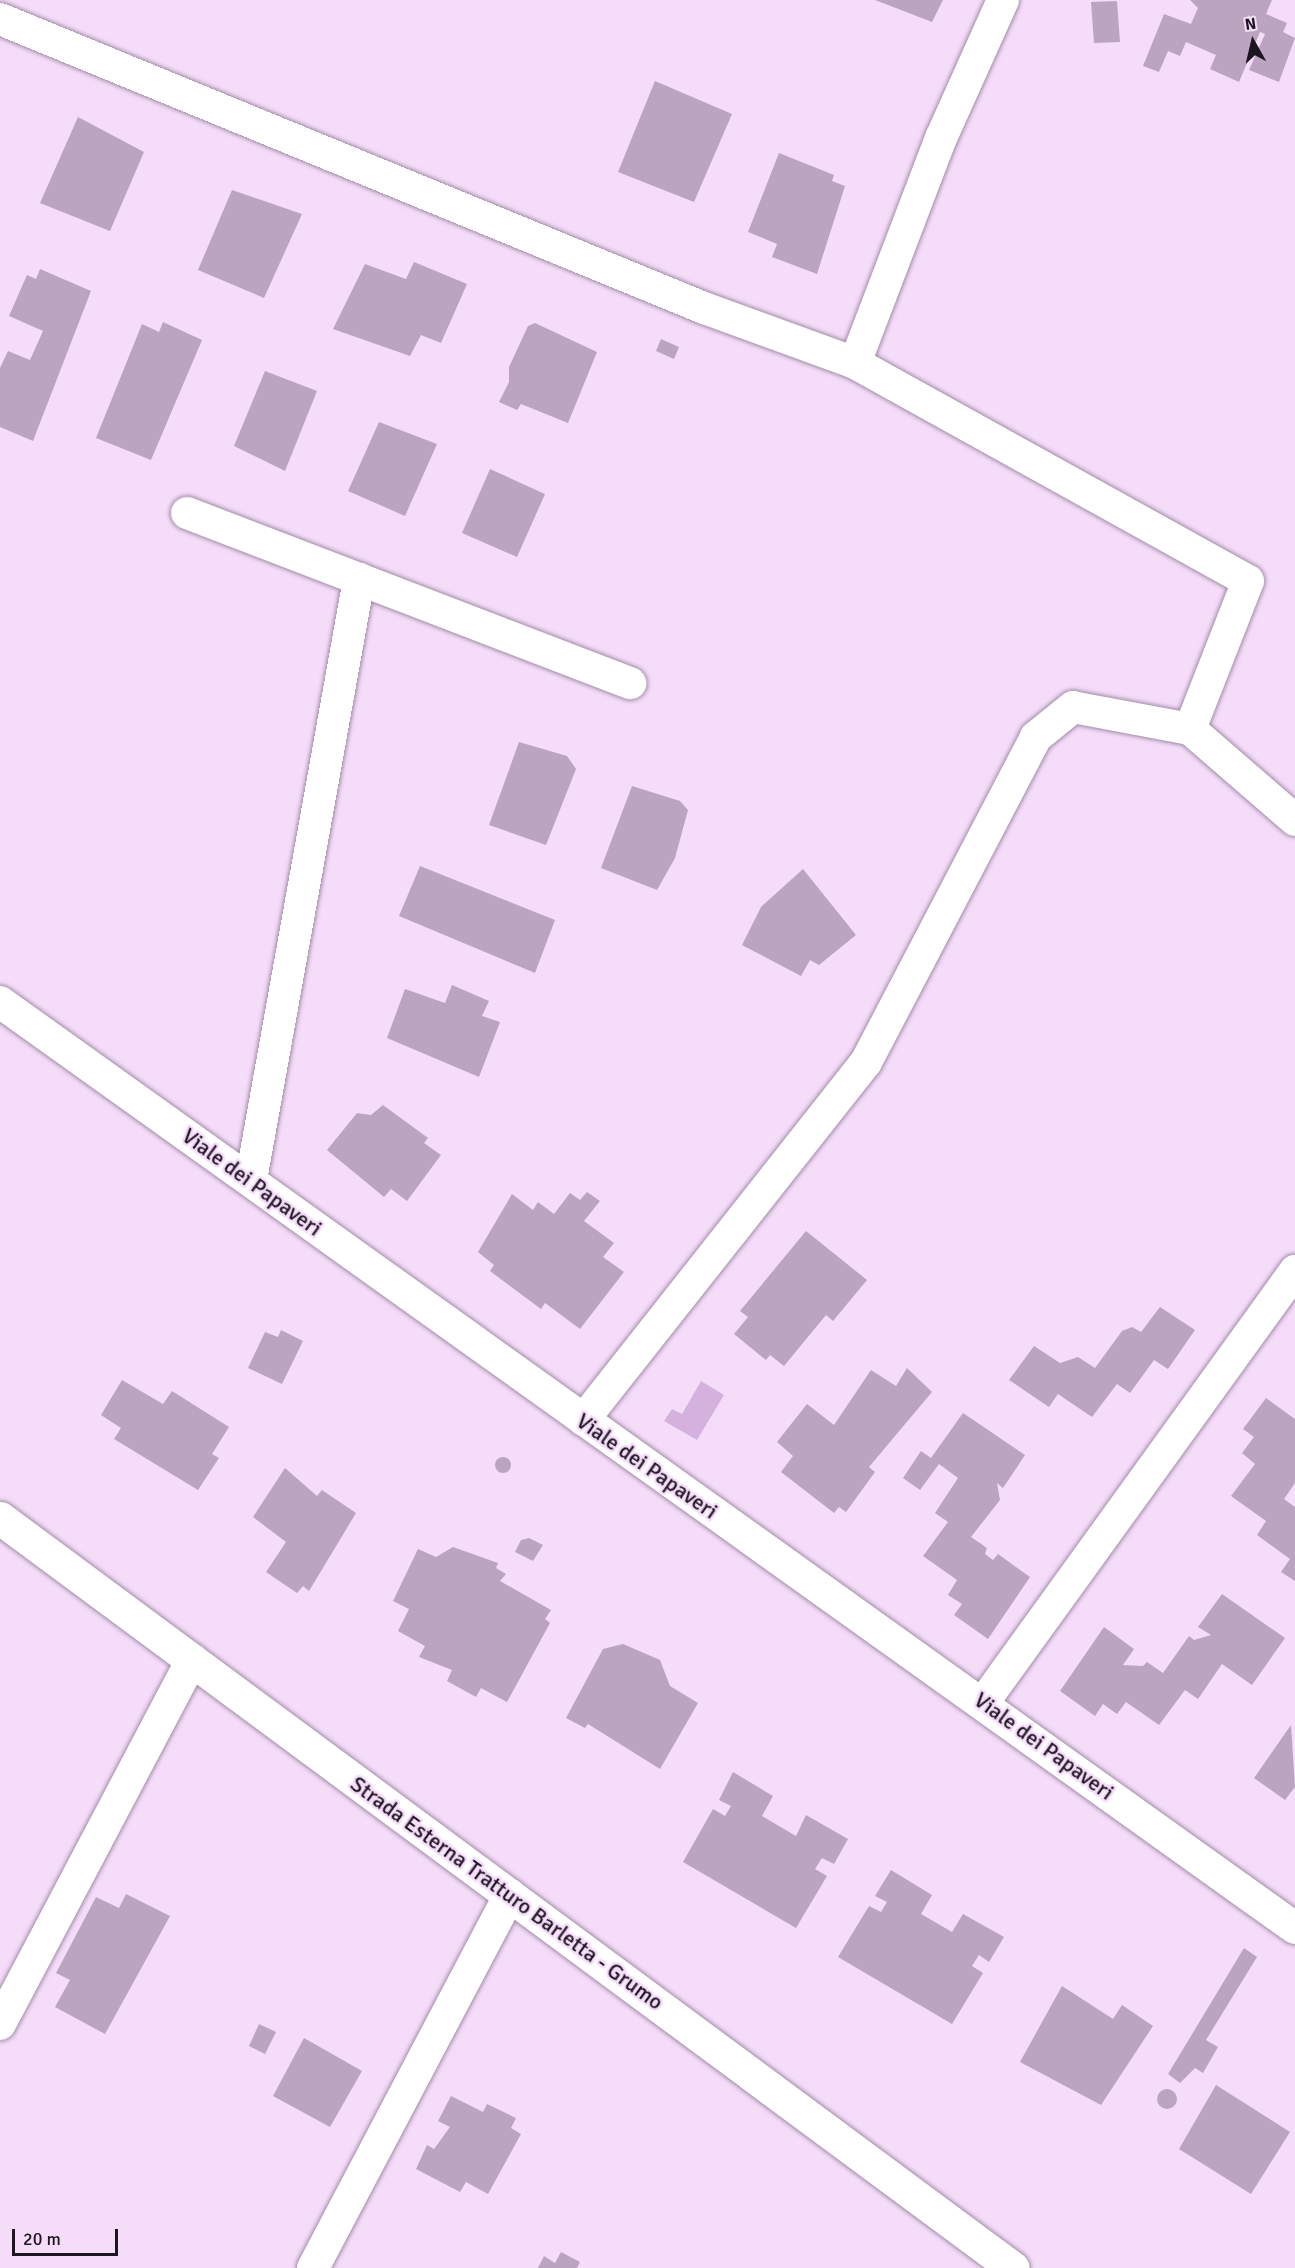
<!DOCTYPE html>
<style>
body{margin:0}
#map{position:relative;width:1295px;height:2268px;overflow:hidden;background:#f5ddfa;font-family:Signika,sans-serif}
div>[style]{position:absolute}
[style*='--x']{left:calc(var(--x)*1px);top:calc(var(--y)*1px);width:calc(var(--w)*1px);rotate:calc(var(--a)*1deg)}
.water>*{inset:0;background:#d5b1dd}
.building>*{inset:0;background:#baa4bf}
.round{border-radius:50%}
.roads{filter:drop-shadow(0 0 2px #a28ca7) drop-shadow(0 0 2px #a28ca7)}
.street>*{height:32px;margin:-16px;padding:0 16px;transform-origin:16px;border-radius:16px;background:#fff}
.secondary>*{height:33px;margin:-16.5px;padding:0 16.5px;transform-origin:16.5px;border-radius:16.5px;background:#fff}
span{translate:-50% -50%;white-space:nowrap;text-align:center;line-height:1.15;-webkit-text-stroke:5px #f5ddfa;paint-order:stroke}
.street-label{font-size:22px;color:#1d151f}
.north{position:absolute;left:1223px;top:12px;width:60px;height:60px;-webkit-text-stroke:4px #f5ddfa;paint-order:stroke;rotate:352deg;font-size:16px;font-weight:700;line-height:24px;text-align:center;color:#1d151f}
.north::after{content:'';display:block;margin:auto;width:21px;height:27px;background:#1d151f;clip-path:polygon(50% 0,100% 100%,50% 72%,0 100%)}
.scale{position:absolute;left:12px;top:2229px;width:106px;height:27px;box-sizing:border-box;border:3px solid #1d151f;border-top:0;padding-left:8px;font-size:18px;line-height:21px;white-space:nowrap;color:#1d151f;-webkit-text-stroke:4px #f5ddfa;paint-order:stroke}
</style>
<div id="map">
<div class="water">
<div style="clip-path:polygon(701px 1381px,724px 1395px,697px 1440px,664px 1421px,672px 1409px,682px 1414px)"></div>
</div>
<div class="building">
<div style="clip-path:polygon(875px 0,943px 0,932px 22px)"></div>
<div style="clip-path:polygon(1190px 0,1272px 0,1266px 14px,1287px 23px,1283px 32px,1295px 38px,1279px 82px,1249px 70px,1265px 34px,1260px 32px,1239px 82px,1210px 69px,1216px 55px,1186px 42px,1180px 56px,1168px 51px,1159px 72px,1143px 66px,1164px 14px,1191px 24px,1198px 8px)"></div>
<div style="clip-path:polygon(1117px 1px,1120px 42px,1094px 43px,1091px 2px)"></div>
<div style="clip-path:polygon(655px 81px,732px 114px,694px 202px,618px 172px)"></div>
<div style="clip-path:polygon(78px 117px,144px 152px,110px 231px,40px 203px)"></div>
<div style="clip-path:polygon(779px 153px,834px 175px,832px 181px,845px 186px,817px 274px,772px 257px,777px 244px,748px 232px)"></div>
<div style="clip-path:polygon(232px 190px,302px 214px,264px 298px,198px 270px)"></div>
<div style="clip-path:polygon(414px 262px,467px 284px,441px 343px,421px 335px,410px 356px,333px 329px,365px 264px,406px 279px)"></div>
<div style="clip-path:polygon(40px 269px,91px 291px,33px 441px,0 427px,0 368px,8px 351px,30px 360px,43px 331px,9px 316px,27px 275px,36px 279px)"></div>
<div style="clip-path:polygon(163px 322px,202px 340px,151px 460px,96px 438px,142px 324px,159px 332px)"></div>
<div style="clip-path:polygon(535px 323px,597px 352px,568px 423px,521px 404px,517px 410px,499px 402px,509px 382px,509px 367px,528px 326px)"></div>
<div style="clip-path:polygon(661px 339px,679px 347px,674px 359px,656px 351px)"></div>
<div style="clip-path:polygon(265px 371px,317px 391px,285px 471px,234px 446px)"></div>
<div style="clip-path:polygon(379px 422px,437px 444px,405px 516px,348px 491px)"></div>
<div style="clip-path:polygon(490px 469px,545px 494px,517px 557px,462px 533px)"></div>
<div style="clip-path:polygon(519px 742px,567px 756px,576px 769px,546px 845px,489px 825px)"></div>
<div style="clip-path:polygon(632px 786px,680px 801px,688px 810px,675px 858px,657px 890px,601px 868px)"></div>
<div style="clip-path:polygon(420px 866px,555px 920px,535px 973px,399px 916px)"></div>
<div style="clip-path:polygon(803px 869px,856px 935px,819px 965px,810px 960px,801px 976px,742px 945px,761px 907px)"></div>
<div style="clip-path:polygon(452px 985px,489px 1001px,482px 1016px,500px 1022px,479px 1077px,387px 1038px,405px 989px,445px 1003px)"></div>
<div style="clip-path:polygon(383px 1105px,428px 1138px,424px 1143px,441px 1155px,407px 1201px,391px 1189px,384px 1197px,327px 1150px,357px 1113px,371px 1115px)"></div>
<div style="clip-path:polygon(587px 1192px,600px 1201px,584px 1221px,614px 1243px,603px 1257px,624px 1272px,580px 1329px,545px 1303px,541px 1309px,490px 1271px,494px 1265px,478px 1252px,512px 1194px,533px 1210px,538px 1202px,554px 1214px,570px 1193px,580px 1200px)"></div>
<div style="clip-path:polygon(806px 1231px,867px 1280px,833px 1321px,826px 1315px,784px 1366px,770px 1355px,766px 1360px,734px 1334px,748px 1317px,740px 1311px)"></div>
<div style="clip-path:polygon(1160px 1307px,1195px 1330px,1168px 1369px,1154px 1360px,1130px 1393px,1117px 1384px,1092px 1417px,1058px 1394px,1049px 1407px,1009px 1380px,1034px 1346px,1060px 1363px,1078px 1357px,1095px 1368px,1122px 1331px,1132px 1327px,1141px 1332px)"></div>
<div style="clip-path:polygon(281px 1330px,303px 1341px,282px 1384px,248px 1368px,265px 1332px,278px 1337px)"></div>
<div style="clip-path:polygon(907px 1368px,932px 1392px,869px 1467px,875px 1472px,846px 1512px,839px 1507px,834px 1513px,781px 1472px,793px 1456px,777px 1442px,807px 1404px,834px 1425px,871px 1370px,896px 1386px)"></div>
<div style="clip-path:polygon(122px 1380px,163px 1404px,172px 1391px,229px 1427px,212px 1454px,219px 1458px,198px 1490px,114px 1439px,121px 1428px,101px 1415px)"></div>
<div style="clip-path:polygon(1266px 1398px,1295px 1419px,1295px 1483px,1284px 1499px,1295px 1507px,1295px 1581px,1281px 1572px,1290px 1559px,1257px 1535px,1266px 1521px,1231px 1496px,1255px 1464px,1242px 1453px,1254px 1437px,1243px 1429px)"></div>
<div style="clip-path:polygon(963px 1413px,1025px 1455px,1003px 1488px,997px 1483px,1000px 1500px,971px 1537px,987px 1548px,985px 1554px,993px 1560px,998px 1554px,1030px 1577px,988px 1639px,954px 1615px,962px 1604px,948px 1595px,957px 1580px,923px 1556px,948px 1522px,935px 1513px,958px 1478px,939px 1464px,920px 1490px,903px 1478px,921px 1451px,931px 1458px)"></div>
<div class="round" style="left:495px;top:1457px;width:16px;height:16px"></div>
<div style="clip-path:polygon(285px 1468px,317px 1496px,322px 1490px,356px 1513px,309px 1591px,303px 1586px,297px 1593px,266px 1572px,286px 1542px,253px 1517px)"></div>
<div style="clip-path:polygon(529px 1538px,543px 1545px,533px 1561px,515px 1552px,521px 1540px)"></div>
<div style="clip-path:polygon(453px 1547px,498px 1563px,496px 1568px,506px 1574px,500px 1581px,551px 1610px,545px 1619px,550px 1623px,507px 1702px,481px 1688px,476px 1697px,447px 1681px,452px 1670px,419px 1657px,425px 1646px,398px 1631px,409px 1609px,393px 1601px,418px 1549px,436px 1557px)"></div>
<div style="clip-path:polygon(1222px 1594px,1285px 1638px,1252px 1685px,1222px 1664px,1198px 1699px,1185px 1690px,1159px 1725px,1126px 1702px,1117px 1714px,1103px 1704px,1095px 1716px,1060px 1691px,1104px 1627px,1134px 1649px,1123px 1665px,1143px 1666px,1147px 1662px,1163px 1673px,1189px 1636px,1194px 1640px,1211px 1635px,1198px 1627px)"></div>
<div style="clip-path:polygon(623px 1644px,660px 1660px,670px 1686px,698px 1703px,660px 1769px,588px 1724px,585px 1728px,566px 1718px,603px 1649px)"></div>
<div style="clip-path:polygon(1291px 1725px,1295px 1787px,1285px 1800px,1254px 1778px)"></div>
<div style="clip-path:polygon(733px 1772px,773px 1796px,762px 1816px,796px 1836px,806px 1815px,848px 1839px,834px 1864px,822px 1858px,815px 1869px,827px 1876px,796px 1928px,683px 1862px,713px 1809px,725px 1816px,731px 1806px,719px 1800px)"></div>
<div style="clip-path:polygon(891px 1870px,932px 1895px,921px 1914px,952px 1932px,963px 1914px,1004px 1937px,989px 1962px,979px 1955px,972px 1966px,983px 1973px,952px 2024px,838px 1957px,869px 1906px,881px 1912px,887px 1902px,875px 1896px)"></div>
<div style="clip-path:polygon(126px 1894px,170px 1916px,105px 2034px,55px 2007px,70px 1980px,56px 1973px,96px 1897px,119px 1908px)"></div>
<div style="clip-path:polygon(1244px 1948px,1257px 1957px,1206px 2040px,1218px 2047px,1203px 2073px,1195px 2068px,1180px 2083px,1168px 2074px)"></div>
<div style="clip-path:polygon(1062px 1986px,1113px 2019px,1122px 2005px,1153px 2026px,1101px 2105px,1020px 2062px)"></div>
<div style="clip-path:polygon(259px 2024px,276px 2032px,265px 2054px,249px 2046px)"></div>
<div style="clip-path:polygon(304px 2038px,362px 2071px,330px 2127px,273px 2096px)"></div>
<div style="clip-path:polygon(1216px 2085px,1290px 2132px,1251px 2194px,1179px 2149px)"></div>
<div class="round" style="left:1157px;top:2089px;width:20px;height:20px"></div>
<div style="clip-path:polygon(451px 2096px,483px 2112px,487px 2104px,516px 2118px,511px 2128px,521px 2134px,488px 2194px,466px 2182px,460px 2192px,416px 2169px,427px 2145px,434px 2149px,450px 2127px,438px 2121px)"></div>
<div style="clip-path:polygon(561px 2252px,580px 2262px,577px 2268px,538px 2268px,544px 2256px,555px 2263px)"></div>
</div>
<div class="roads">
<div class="street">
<div style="--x:0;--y:19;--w:761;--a:22.32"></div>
<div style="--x:704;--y:308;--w:161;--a:20"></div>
<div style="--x:855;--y:363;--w:449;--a:29"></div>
<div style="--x:1248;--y:581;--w:159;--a:111.4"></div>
<div style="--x:1190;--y:729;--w:119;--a:-169.4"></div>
<div style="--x:1073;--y:707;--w:48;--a:141"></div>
<div style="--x:1036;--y:737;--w:367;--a:117.6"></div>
<div style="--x:866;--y:1062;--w:456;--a:128.3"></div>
<div style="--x:855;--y:363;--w:241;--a:-69.1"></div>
<div style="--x:941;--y:138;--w:151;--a:-65.8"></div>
<div style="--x:187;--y:513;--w:475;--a:21"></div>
<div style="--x:1190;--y:729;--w:139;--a:40.9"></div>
<div style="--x:0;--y:1002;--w:1592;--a:35.57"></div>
<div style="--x:251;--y:1180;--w:611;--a:-79.81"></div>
<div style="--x:983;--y:1703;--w:533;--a:-54.16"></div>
<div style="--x:0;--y:2024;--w:412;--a:-62.2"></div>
<div style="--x:313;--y:2268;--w:422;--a:-62.2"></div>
</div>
<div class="secondary">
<div style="--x:0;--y:1518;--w:1260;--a:36.52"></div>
</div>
</div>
<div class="street-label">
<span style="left:252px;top:1182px;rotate:36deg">Viale dei Papaveri</span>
<span style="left:647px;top:1466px;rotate:35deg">Viale dei Papaveri</span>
<span style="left:1044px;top:1746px;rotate:36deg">Viale dei Papaveri</span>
<span style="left:507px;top:1893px;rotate:36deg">Strada Esterna Tratturo Barletta - Grumo</span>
</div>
<div class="north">N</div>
<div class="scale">20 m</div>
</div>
